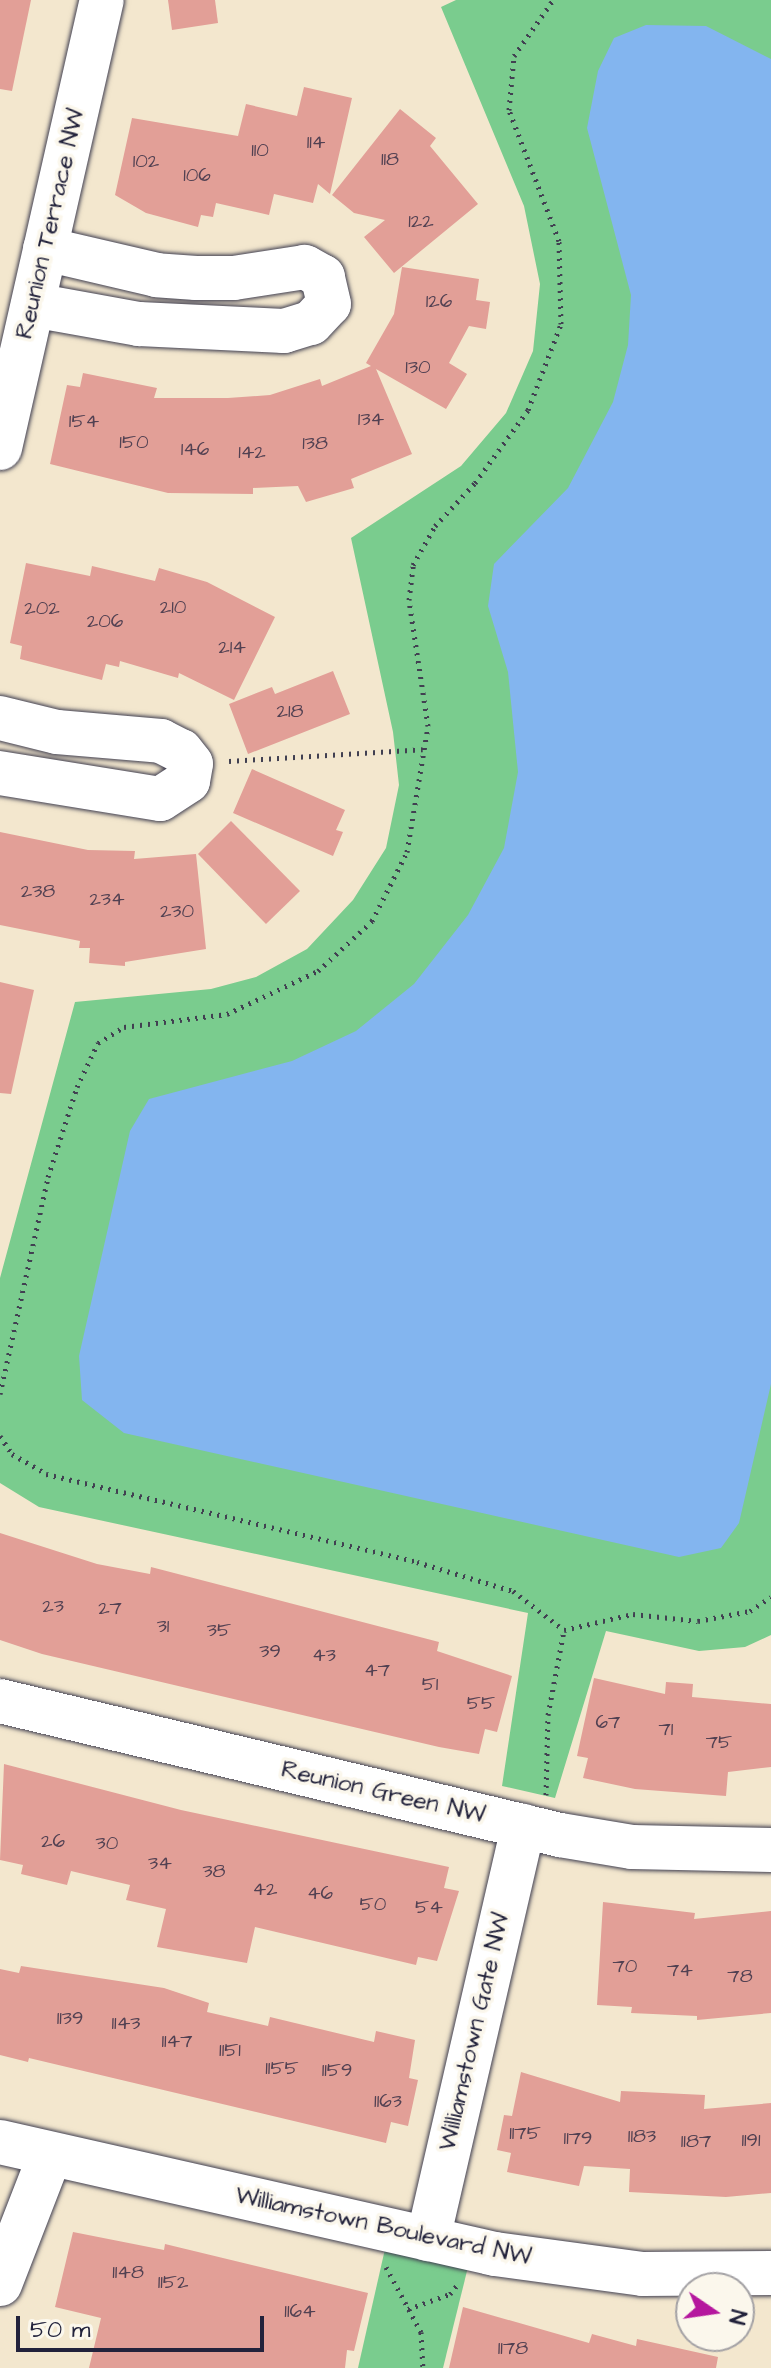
<!DOCTYPE html>
<style>
body{margin:0}
#map{position:relative;width:771px;height:2368px;overflow:hidden;background:#f3e7ce;font-family:"Architects Daughter",sans-serif}
div>[style]{position:absolute}
[style*='--x']{left:calc(var(--x)*1px);top:calc(var(--y)*1px);width:calc(var(--w)*1px);rotate:calc(var(--a)*1deg)}
.green>*{inset:0;background:#7acc8e}
.water>*{inset:0;background:#83b5ef}
.building>*{inset:0;background:#e29f97}
.path>*{height:5px;margin-top:-2.5px;transform-origin:0;background:repeating-linear-gradient(90deg,#414051 0 2px,transparent 0 8px)}
.roads{filter:drop-shadow(0 0 2px #414051) drop-shadow(0 0 2px #414051)}
.minor>*{height:44px;margin:-22px;padding:0 22px;transform-origin:22px;border-radius:22px;background:#fff}
span{translate:-50% -50%;white-space:nowrap;text-align:center;line-height:1.15;-webkit-text-stroke:7px #fbf7ec;paint-order:stroke}
.number-label{font-size:20px;color:#524152}
.number-label span{-webkit-text-stroke-width:0}
.street-label{font-size:24px;color:#22223b}
.north{position:absolute;left:675px;top:2272px;width:80px;height:80px;box-sizing:border-box;background:#fbf7ec;border:2px solid #a4a2a5;border-radius:50%;rotate:103deg;font-size:22px;font-weight:700;line-height:32px;text-align:center;color:#22223b}
.north::after{content:'';display:block;margin:auto;width:28px;height:36px;background:#b5179e;clip-path:polygon(50% 0,100% 100%,50% 72%,0 100%)}
.scale{position:absolute;left:16px;top:2316px;width:248px;height:36px;box-sizing:border-box;border:4px solid #22223b;border-top:0;padding-left:10px;font-size:24px;line-height:28px;white-space:nowrap;color:#22223b;-webkit-text-stroke:6px #fbf7ec;paint-order:stroke}
</style>
<div id="map">
<div class="green">
<div style="clip-path:polygon(456px 0,771px 0,771px 1635px,745px 1647px,699px 1651px,606px 1631px,555px 1798px,502px 1786px,528px 1613px,39px 1507px,0 1483px,0 1278px,75px 1002px,211px 989px,256px 977px,307px 949px,353px 900px,386px 848px,399px 785px,393px 732px,351px 538px,461px 466px,506px 413px,533px 351px,540px 284px,524px 206px,441px 7px)"></div>
<div style="clip-path:polygon(385px 2249px,468px 2267px,443px 2368px,358px 2368px)"></div>
</div>
<div class="water">
<div style="clip-path:polygon(646px 25px,706px 26px,771px 59px,771px 1384px,739px 1523px,721px 1548px,679px 1557px,124px 1433px,82px 1400px,79px 1356px,130px 1131px,149px 1099px,292px 1061px,356px 1031px,414px 984px,468px 915px,504px 848px,518px 772px,508px 672px,488px 606px,494px 564px,568px 488px,613px 402px,628px 345px,631px 295px,587px 128px,598px 71px,614px 38px)"></div>
</div>
<div class="building">
<div style="clip-path:polygon(0 0,31px 0,12px 91px,0 89px)"></div>
<div style="clip-path:polygon(168px 0,215px 0,218px 23px,172px 30px)"></div>
<div style="clip-path:polygon(304px 87px,352px 98px,330px 194px,318px 184px,313px 203px,274px 194px,269px 215px,216px 203px,213px 217px,201px 215px,198px 227px,146px 213px,115px 195px,132px 118px,238px 136px,246px 104px,297px 116px)"></div>
<div style="clip-path:polygon(400px 109px,436px 138px,430px 146px,478px 204px,394px 273px,364px 237px,385px 220px,354px 213px,332px 195px)"></div>
<div style="clip-path:polygon(402px 267px,479px 279px,476px 300px,490px 302px,486px 329px,469px 326px,449px 363px,467px 374px,446px 409px,376px 369px,412px 454px,351px 479px,354px 488px,306px 502px,298px 486px,253px 488px,253px 494px,168px 493px,50px 464px,67px 385px,80px 387px,83px 373px,157px 388px,154px 398px,228px 398px,270px 395px,320px 379px,322px 386px,371px 366px,366px 363px,394px 314px)"></div>
<div style="clip-path:polygon(26px 563px,90px 576px,92px 566px,155px 581px,159px 568px,207px 582px,275px 617px,234px 700px,179px 673px,178px 678px,120px 661px,119px 667px,106px 664px,102px 680px,20px 659px,22px 646px,10px 643px)"></div>
<div style="clip-path:polygon(333px 671px,350px 714px,248px 754px,229px 704px,272px 687px,275px 694px)"></div>
<div style="clip-path:polygon(252px 769px,345px 810px,336px 830px,343px 832px,333px 856px,233px 813px)"></div>
<div style="clip-path:polygon(231px 821px,300px 891px,266px 924px,198px 854px)"></div>
<div style="clip-path:polygon(0 832px,88px 850px,135px 851px,134px 859px,196px 854px,206px 949px,125px 962px,125px 966px,89px 963px,90px 948px,79px 948px,80px 941px,0 925px)"></div>
<div style="clip-path:polygon(0 982px,34px 990px,11px 1094px,0 1093px)"></div>
<div style="clip-path:polygon(0 1533px,97px 1564px,150px 1574px,151px 1567px,439px 1642px,437px 1651px,512px 1676px,497px 1732px,485px 1729px,479px 1754px,439px 1747px,42px 1654px,0 1640px)"></div>
<div style="clip-path:polygon(594px 1678px,665px 1694px,666px 1682px,693px 1684px,692px 1697px,771px 1704px,771px 1767px,728px 1772px,726px 1796px,635px 1789px,583px 1778px,588px 1758px,577px 1756px)"></div>
<div style="clip-path:polygon(4px 1764px,181px 1810px,449px 1867px,444px 1888px,459px 1891px,437px 1961px,418px 1957px,416px 1965px,255px 1927px,247px 1963px,157px 1947px,166px 1909px,126px 1900px,130px 1885px,71px 1871px,67px 1885px,21px 1874px,23px 1865px,0 1860px)"></div>
<div style="clip-path:polygon(603px 1902px,695px 1913px,694px 1919px,771px 1911px,771px 2013px,697px 2020px,697px 2016px,631px 2013px,632px 2007px,597px 2005px)"></div>
<div style="clip-path:polygon(21px 1966px,164px 1988px,209px 2003px,207px 2012px,268px 2026px,270px 2017px,374px 2042px,376px 2031px,415px 2040px,409px 2078px,418px 2080px,408px 2126px,391px 2122px,386px 2143px,29px 2058px,28px 2062px,0 2055px,0 1969px,19px 1973px)"></div>
<div style="clip-path:polygon(521px 2072px,620px 2102px,621px 2091px,705px 2095px,704px 2109px,771px 2103px,771px 2193px,726px 2197px,629px 2192px,630px 2169px,584px 2166px,579px 2186px,507px 2172px,511px 2153px,497px 2150px,504px 2115px,512px 2116px)"></div>
<div style="clip-path:polygon(73px 2232px,164px 2250px,165px 2244px,368px 2293px,354px 2351px,347px 2350px,345px 2368px,89px 2368px,101px 2318px,55px 2307px)"></div>
<div style="clip-path:polygon(463px 2307px,589px 2343px,592px 2334px,636px 2346px,637px 2339px,718px 2357px,716px 2368px,449px 2368px)"></div>
</div>
<div class="path">
<div style="--x:229;--y:761;--w:194;--a:-3.5"></div>
<div style="--x:0;--y:1394;--w:222;--a:-77.5"></div>
<div style="--x:48;--y:1177;--w:95;--a:-72.1"></div>
<div style="--x:77;--y:1087;--w:49;--a:-64.5"></div>
<div style="--x:98;--y:1043;--w:31;--a:-32"></div>
<div style="--x:124;--y:1027;--w:104;--a:-7.2"></div>
<div style="--x:227;--y:1014;--w:101;--a:-25.3"></div>
<div style="--x:318;--y:971;--w:74;--a:-42.8"></div>
<div style="--x:372;--y:921;--w:77;--a:-63.1"></div>
<div style="--x:407;--y:852;--w:128;--a:-80.5"></div>
<div style="--x:428;--y:726;--w:127;--a:-98.6"></div>
<div style="--x:409;--y:600;--w:35;--a:-83"></div>
<div style="--x:413;--y:565;--w:45;--a:-60.6"></div>
<div style="--x:435;--y:526;--w:59;--a:-47.1"></div>
<div style="--x:475;--y:483;--w:90;--a:-54"></div>
<div style="--x:528;--y:410;--w:92;--a:-69"></div>
<div style="--x:561;--y:324;--w:83;--a:-91.4"></div>
<div style="--x:559;--y:241;--w:140;--a:-110.9"></div>
<div style="--x:509;--y:110;--w:54;--a:-84.7"></div>
<div style="--x:514;--y:56;--w:68;--a:-55.1"></div>
<div style="--x:0;--y:1436;--w:22;--a:56"></div>
<div style="--x:12;--y:1454;--w:39;--a:30"></div>
<div style="--x:46;--y:1474;--w:381;--a:13.3"></div>
<div style="--x:417;--y:1562;--w:100;--a:16.8"></div>
<div style="--x:513;--y:1591;--w:64;--a:37.4"></div>
<div style="--x:564;--y:1630;--w:71;--a:-13.1"></div>
<div style="--x:633;--y:1614;--w:65;--a:6.1"></div>
<div style="--x:698;--y:1621;--w:53;--a:-10.9"></div>
<div style="--x:750;--y:1611;--w:25;--a:-34"></div>
<div style="--x:546;--y:1795;--w:80;--a:-88.6"></div>
<div style="--x:548;--y:1715;--w:86;--a:-79.3"></div>
<div style="--x:386;--y:2267;--w:74;--a:61.7"></div>
<div style="--x:421;--y:2332;--w:36;--a:87"></div>
<div style="--x:408;--y:2309;--w:45;--a:-19.7"></div>
<div style="--x:450;--y:2294;--w:14;--a:-51"></div>
</div>
<div class="roads">
<div class="minor">
<div style="--x:33;--y:305;--w:108;--a:10.2"></div>
<div style="--x:139;--y:324;--w:145;--a:2.8"></div>
<div style="--x:284;--y:331;--w:28;--a:-17"></div>
<div style="--x:311;--y:323;--w:26;--a:-47"></div>
<div style="--x:329;--y:304;--w:28;--a:-103"></div>
<div style="--x:323;--y:277;--w:21;--a:-151"></div>
<div style="--x:305;--y:267;--w:72;--a:171.2"></div>
<div style="--x:234;--y:278;--w:38;--a:180"></div>
<div style="--x:196;--y:278;--w:39;--a:-176"></div>
<div style="--x:157;--y:275;--w:115;--a:-166.9"></div>
<div style="--x:0;--y:448;--w:459;--a:-77.2"></div>
<div style="--x:0;--y:718;--w:59;--a:13.8"></div>
<div style="--x:57;--y:732;--w:104;--a:4.9"></div>
<div style="--x:161;--y:741;--w:22;--a:27"></div>
<div style="--x:181;--y:751;--w:16;--a:52"></div>
<div style="--x:191;--y:764;--w:17;--a:100"></div>
<div style="--x:188;--y:781;--w:33;--a:147"></div>
<div style="--x:160;--y:799;--w:162;--a:-170.8"></div>
<div style="--x:0;--y:1701;--w:576;--a:13.46"></div>
<div style="--x:560;--y:1835;--w:73;--a:9.5"></div>
<div style="--x:632;--y:1847;--w:139;--a:1.2"></div>
<div style="--x:0;--y:2142;--w:508;--a:12.75"></div>
<div style="--x:495;--y:2254;--w:149;--a:7.7"></div>
<div style="--x:643;--y:2274;--w:128;--a:-0.4"></div>
<div style="--x:428;--y:2239;--w:424;--a:-77"></div>
<div style="--x:0;--y:2284;--w:138;--a:-68.8"></div>
</div>
</div>
<div class="number-label">
<span style="left:316px;top:142px">114</span>
<span style="left:260px;top:150px">110</span>
<span style="left:390px;top:159px">118</span>
<span style="left:146px;top:161px">102</span>
<span style="left:197px;top:175px">106</span>
<span style="left:421px;top:221px">122</span>
<span style="left:439px;top:301px">126</span>
<span style="left:418px;top:367px">130</span>
<span style="left:371px;top:419px">134</span>
<span style="left:84px;top:421px">154</span>
<span style="left:134px;top:442px">150</span>
<span style="left:315px;top:443px">138</span>
<span style="left:195px;top:449px">146</span>
<span style="left:252px;top:452px">142</span>
<span style="left:173px;top:607px">210</span>
<span style="left:42px;top:608px">202</span>
<span style="left:105px;top:621px">206</span>
<span style="left:232px;top:647px">214</span>
<span style="left:290px;top:711px">218</span>
<span style="left:38px;top:891px">238</span>
<span style="left:107px;top:899px">234</span>
<span style="left:177px;top:911px">230</span>
<span style="left:53px;top:1606px">23</span>
<span style="left:110px;top:1608px">27</span>
<span style="left:163px;top:1626px">31</span>
<span style="left:219px;top:1630px">35</span>
<span style="left:270px;top:1651px">39</span>
<span style="left:324px;top:1655px">43</span>
<span style="left:377px;top:1670px">47</span>
<span style="left:430px;top:1684px">51</span>
<span style="left:481px;top:1703px">55</span>
<span style="left:608px;top:1722px">67</span>
<span style="left:666px;top:1729px">71</span>
<span style="left:719px;top:1742px">75</span>
<span style="left:53px;top:1841px">26</span>
<span style="left:107px;top:1843px">30</span>
<span style="left:160px;top:1863px">34</span>
<span style="left:214px;top:1871px">38</span>
<span style="left:265px;top:1889px">42</span>
<span style="left:320px;top:1893px">46</span>
<span style="left:373px;top:1904px">50</span>
<span style="left:429px;top:1907px">54</span>
<span style="left:625px;top:1966px">70</span>
<span style="left:680px;top:1970px">74</span>
<span style="left:740px;top:1976px">78</span>
<span style="left:70px;top:2018px">1139</span>
<span style="left:126px;top:2023px">1143</span>
<span style="left:177px;top:2041px">1147</span>
<span style="left:230px;top:2050px">1151</span>
<span style="left:282px;top:2068px">1155</span>
<span style="left:337px;top:2070px">1159</span>
<span style="left:388px;top:2101px">1163</span>
<span style="left:525px;top:2133px">1175</span>
<span style="left:642px;top:2136px">1183</span>
<span style="left:578px;top:2138px">1179</span>
<span style="left:751px;top:2140px">1191</span>
<span style="left:696px;top:2141px">1187</span>
<span style="left:128px;top:2272px">1148</span>
<span style="left:173px;top:2282px">1152</span>
<span style="left:300px;top:2311px">1164</span>
<span style="left:513px;top:2348px">1178</span>
</div>
<div class="street-label">
<span style="left:51px;top:224px;rotate:-77deg">Reunion Terrace NW</span>
<span style="left:383px;top:1793px;rotate:13deg">Reunion Green NW</span>
<span style="left:475px;top:2032px;rotate:-77deg">Williamstown Gate NW</span>
<span style="left:383px;top:2227px;rotate:12deg">Williamstown Boulevard NW</span>
</div>
<div class="north">N</div>
<div class="scale">50 m</div>
</div>
